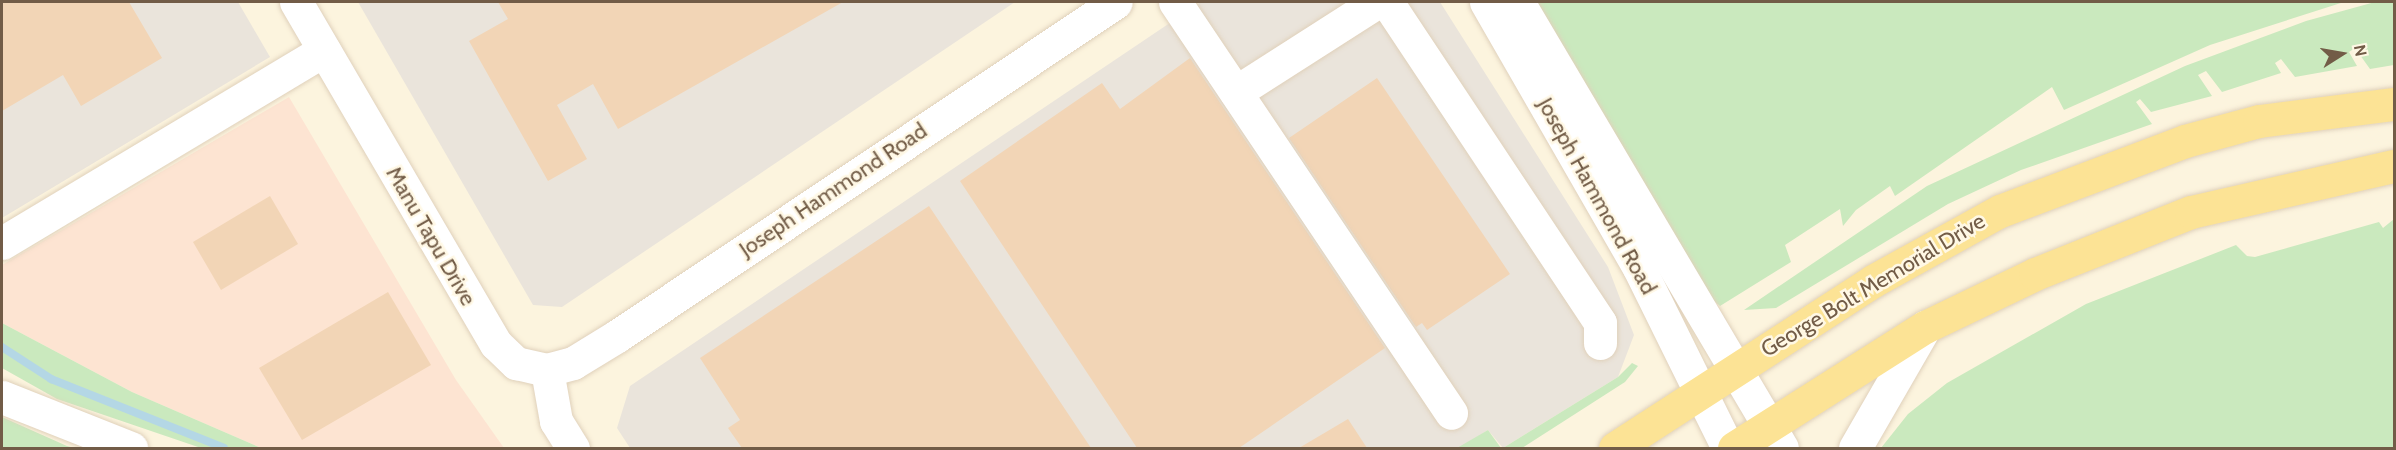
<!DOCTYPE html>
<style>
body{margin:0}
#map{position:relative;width:2396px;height:450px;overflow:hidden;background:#fcf4de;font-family:Cabin,sans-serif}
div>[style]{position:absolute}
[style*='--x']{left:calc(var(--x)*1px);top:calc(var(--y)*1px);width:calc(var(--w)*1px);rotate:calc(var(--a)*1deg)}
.commercial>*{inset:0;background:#fde4d2}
.industrial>*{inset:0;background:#eae4db}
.green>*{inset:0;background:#cae9be}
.stream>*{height:8px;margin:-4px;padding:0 4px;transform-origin:4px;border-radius:4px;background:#b4d7e5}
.building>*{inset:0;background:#f2d5b6}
.roads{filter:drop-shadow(0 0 2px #e0d1bb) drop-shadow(0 0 2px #e0d1bb)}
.minor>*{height:33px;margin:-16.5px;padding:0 16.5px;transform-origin:16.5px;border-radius:16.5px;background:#fff}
.major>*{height:33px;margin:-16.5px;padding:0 16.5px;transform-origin:16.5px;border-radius:16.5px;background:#fce395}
span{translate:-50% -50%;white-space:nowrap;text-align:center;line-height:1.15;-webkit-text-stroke:5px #fff8e5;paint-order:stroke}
.street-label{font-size:22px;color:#725c47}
.frame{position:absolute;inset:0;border:3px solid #725c47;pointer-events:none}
.north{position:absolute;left:2312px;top:24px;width:60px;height:60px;-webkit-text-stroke:4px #fff8e5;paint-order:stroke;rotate:79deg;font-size:16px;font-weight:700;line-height:24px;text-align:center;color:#725c47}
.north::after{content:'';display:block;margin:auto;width:21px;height:27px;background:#725c47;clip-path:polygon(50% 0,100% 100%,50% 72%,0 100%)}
</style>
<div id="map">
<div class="commercial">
<div style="clip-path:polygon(289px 97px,456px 380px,504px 448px,261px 448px,132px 392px,2px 323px,2px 265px)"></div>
</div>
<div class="industrial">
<div style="clip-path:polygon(2px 2px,238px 2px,270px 57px,2px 218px)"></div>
<div style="clip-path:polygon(358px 2px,1015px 2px,562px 307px,533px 305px)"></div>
<div style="clip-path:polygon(1201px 2px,1440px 2px,1608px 267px,1634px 335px,1618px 377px,1503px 448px,1488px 430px,1461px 448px,630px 448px,617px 428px,630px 386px)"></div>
</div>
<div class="green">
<div style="clip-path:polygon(1537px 2px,2344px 2px,2210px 45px,2064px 110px,2052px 87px,1895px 196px,1890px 186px,1856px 210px,1843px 226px,1840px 209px,1785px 245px,1791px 262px,1720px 306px,1701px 290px)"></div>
<div style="clip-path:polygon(2375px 2px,2394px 2px,2394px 65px,2370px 69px,2355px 48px,2349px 52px,2357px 66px,2295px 77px,2281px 59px,2275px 63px,2281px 73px,2222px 92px,2206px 71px,2198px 75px,2212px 96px,2151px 112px,2140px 99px,2136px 102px,2152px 124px,2021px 170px,1948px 204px,1776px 308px,1744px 310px,1927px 186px,2185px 66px,2306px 21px)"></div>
<div style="clip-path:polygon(2394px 219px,2394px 448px,1881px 448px,1908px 414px,1947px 383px,2086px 304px,2236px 245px,2247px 256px,2255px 257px,2379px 222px,2383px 228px)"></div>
<div style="clip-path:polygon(2px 323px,132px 392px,261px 448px,201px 448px,57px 399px,2px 368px)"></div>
<div style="clip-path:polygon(1632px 363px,1638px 366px,1625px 382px,1522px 448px,1503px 448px,1618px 377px)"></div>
<div style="clip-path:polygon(2px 417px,67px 446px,75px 448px,2px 448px)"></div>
<div style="clip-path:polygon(1488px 430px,1501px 448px,1457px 448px)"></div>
</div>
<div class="stream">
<div style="--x:2;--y:347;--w:59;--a:33.1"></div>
<div style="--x:51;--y:379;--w:186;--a:21.7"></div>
</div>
<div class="building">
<div style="clip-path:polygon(2px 2px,129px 2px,162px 58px,81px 106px,63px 75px,2px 111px)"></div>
<div style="clip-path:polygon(498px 2px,843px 2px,618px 129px,593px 84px,557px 105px,587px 159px,548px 181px,469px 41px,508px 19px)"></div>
<div style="clip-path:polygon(1190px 58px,1385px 348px,1239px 448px,1137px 448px,960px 181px,1102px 83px,1120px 109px)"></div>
<div style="clip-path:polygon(1377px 78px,1510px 274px,1427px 330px,1422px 323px,1416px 327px,1289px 138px)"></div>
<div style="clip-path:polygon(270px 196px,298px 244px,221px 290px,193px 242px)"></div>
<div style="clip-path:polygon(929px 206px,1091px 448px,742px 448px,728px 428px,740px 420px,700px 358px)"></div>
<div style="clip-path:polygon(388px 292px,431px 365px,302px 440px,259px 368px)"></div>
<div style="clip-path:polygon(1348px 419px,1367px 448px,1299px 448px)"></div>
</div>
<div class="roads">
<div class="minor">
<div style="--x:296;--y:2;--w:396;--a:59.7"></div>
<div style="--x:496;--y:344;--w:28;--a:44"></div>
<div style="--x:516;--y:363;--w:32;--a:13"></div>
<div style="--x:547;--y:370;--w:27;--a:-15"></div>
<div style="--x:573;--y:363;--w:52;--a:-31.5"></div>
<div style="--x:617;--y:336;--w:600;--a:-33.8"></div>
<div style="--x:1175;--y:2;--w:495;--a:56.1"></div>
<div style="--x:1387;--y:2;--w:385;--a:56.4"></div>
<div style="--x:1600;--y:323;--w:20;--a:90"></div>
<div style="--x:1486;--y:2;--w:307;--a:60.1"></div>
<div style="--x:1639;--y:268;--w:201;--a:63.7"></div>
<div style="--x:1518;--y:2;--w:518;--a:59.38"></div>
<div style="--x:1236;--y:92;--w:167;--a:-32.6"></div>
<div style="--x:2;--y:243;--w:375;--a:-30.9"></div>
<div style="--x:547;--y:370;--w:52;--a:80"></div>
<div style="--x:556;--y:421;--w:32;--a:58"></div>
<div style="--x:2;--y:397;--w:139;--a:21.6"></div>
<div style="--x:1855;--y:448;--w:140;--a:-60"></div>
</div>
<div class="major">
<div style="--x:1615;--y:448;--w:307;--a:-32.9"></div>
<div style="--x:1873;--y:281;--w:145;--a:-28.9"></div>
<div style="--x:2000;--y:211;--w:198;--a:-20.7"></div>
<div style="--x:2185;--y:141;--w:77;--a:-15.1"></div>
<div style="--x:2259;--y:121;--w:136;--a:-7.2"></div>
<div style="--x:1734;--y:448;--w:226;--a:-32.4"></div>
<div style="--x:1925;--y:327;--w:122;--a:-25.7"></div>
<div style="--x:2035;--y:274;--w:168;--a:-21.7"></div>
<div style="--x:2191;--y:212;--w:208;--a:-12.8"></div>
</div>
</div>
<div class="street-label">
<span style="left:833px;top:190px;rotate:-34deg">Joseph Hammond Road</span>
<span style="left:1597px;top:196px;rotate:61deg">Joseph Hammond Road</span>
<span style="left:431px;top:236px;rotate:60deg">Manu Tapu Drive</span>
<span style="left:1873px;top:285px;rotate:-31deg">George Bolt Memorial Drive</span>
</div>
<div class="frame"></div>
<div class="north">N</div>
</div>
